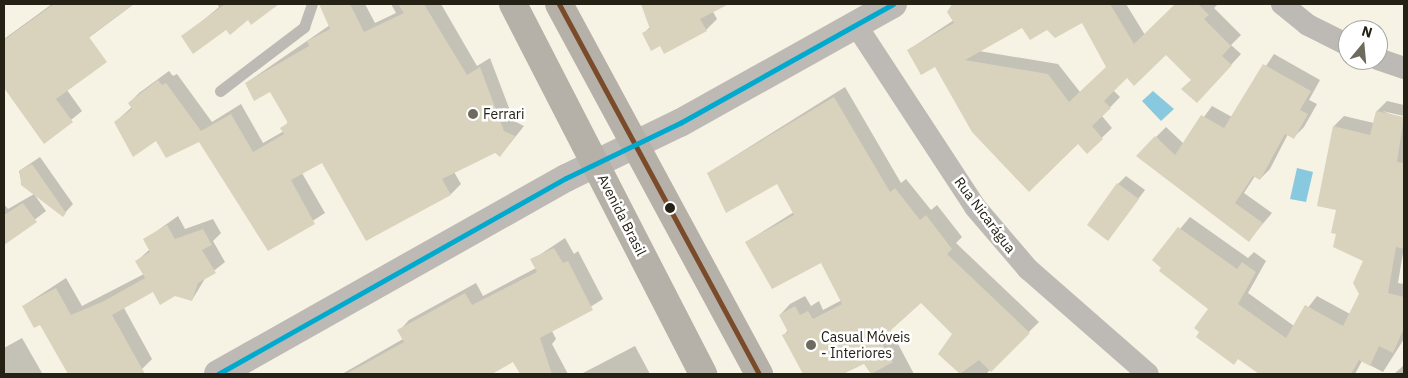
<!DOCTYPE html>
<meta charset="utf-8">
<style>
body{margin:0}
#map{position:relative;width:1408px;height:378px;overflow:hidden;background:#f6f2e4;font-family:"IBM Plex Sans",sans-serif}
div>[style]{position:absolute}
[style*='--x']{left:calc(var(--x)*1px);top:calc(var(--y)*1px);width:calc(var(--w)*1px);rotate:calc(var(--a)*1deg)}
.water>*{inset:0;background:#89c9e0}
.shadow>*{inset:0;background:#0003}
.building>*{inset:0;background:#d9d3bd}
.service>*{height:11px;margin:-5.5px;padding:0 5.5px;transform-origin:5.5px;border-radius:5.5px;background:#bdb9b4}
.minor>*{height:22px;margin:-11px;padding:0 11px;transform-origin:11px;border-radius:11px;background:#bdb9b4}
.tertiary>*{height:28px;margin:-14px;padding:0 14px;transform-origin:14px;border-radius:14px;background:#bdb9b4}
.primary>*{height:28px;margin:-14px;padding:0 14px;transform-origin:14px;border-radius:14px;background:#b5b1a8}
.bus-1>*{height:5px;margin:-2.5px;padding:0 2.5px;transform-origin:2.5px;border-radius:2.5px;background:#7a4b2a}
.bus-2>*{height:5px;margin:-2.5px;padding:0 2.5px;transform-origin:2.5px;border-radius:2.5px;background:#00a9ce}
.dots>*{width:14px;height:14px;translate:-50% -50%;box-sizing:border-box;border:2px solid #fff;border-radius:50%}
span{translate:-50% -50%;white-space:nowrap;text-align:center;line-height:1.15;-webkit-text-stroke:5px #fff;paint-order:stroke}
.poi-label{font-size:14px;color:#252115}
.left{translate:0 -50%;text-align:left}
.street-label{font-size:14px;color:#252115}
.frame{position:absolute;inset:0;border:5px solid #252115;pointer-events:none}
.north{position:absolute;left:1338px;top:20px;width:50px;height:50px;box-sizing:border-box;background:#fff;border:1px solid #a8a6a1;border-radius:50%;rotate:17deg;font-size:14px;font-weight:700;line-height:20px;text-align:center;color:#252115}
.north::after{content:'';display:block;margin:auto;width:18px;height:22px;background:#6e6a5d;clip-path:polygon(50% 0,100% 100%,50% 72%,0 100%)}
</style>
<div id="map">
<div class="water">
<div style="clip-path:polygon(1153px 91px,1174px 109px,1161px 121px,1142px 101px)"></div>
<div style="clip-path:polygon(1297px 168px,1313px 172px,1306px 202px,1290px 199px)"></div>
</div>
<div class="shadow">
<div style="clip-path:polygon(52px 4px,134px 4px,71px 51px,67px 90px,82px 111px,44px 142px,4px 86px,4px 39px)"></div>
<div style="clip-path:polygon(217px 4px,277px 4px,251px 23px,249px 18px,226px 28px,183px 37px,219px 7px)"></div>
<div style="clip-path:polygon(320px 4px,365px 4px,375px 23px,396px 13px,391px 4px,441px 4px,477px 66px,490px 58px,514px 121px,524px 126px,500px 156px,495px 151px,454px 172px,461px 184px,451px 194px,366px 239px,322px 162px,302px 173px,325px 213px,268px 249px,200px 141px,156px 139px,115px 122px,132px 107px,129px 103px,139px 93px,169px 71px,173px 76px,177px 74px,212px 122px,241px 104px,263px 143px,284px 131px,288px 121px,271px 90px,246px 83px,330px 25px)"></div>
<div style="clip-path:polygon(641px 4px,718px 4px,712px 10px,717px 19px,706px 30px,661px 44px,644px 33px,651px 26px)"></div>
<div style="clip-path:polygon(evenodd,954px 4px,1126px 4px,1145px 35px,1177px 4px,1218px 4px,1214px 8px,1241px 35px,1231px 45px,1241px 54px,1207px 91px,1166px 53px,1127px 77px,1113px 90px,1120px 97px,1102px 116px,1112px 128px,1087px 152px,1079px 142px,908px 50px,954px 20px,948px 12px,954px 4px,1082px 21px,1107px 67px,1080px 92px,1058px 64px,979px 51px,1023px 26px,1082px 21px)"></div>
<div style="clip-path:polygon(1274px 54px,1320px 80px,1309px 100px,1317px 104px,1304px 127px,1294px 137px,1288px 134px,1270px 169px,1260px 179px,1255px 176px,1244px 193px,1272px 213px,1249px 240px,1156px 137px,1166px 127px,1184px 144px,1212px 106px,1232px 117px)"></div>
<div style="clip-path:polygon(845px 87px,901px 183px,906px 179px,931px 210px,937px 205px,962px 237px,956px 243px,1039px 322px,986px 374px,959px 374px,954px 334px,921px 301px,890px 329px,914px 374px,871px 374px,864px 362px,841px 374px,804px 374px,784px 335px,788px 330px,780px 315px,790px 304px,805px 296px,811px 306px,819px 301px,823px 310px,842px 300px,821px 261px,746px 242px,794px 212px,778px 182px,708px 173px)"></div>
<div style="clip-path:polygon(1387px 101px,1404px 105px,1404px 116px,1382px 111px,1404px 119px,1404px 247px,1398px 283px,1404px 284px,1404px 339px,1383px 372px,1362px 361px,1355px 374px,1261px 374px,1239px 358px,1210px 309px,1154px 260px,1190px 217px,1248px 258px,1254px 252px,1266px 261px,1248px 293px,1294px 326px,1317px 296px,1350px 314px,1360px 295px,1365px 260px,1337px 233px,1334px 126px,1344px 116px,1374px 123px,1377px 111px)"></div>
<div style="clip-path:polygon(40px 157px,73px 204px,63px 215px,34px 194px,46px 211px,4px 243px,4px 204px,8px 209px,34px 194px,22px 184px,19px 171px)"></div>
<div style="clip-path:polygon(1126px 176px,1145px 190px,1108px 239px,1118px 184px)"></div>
<div style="clip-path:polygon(178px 216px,185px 229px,213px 219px,221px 233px,213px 241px,225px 262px,206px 277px,192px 300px,153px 290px,124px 308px,152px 359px,142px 369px,132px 374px,69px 374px,41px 323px,23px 306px,66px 278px,82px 306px,144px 274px,137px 261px,150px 249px,144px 240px)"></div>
<div style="clip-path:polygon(565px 238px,574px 254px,578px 251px,603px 299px,552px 331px,556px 339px,552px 344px,568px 374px,521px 374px,514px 361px,489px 374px,342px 374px,403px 339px,399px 331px,409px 320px,476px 283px,483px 296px,536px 268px,532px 260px)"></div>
<div style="clip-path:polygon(22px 338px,42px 373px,4px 374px,4px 348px)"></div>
<div style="clip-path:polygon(635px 346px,650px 374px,581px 374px)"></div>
<div style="clip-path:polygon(1404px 365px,1404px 374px,1394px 374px)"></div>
</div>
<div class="building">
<div style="clip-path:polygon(54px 4px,134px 4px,89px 37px,107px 62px,56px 99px,73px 122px,44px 144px,4px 88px,4px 40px)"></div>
<div style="clip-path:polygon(225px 4px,279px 4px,251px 25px,248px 20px,230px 35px,226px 30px,193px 54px,181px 36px)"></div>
<div style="clip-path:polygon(319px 4px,350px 4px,364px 32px,404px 13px,398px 4px,424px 4px,467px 75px,480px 67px,504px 131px,515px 136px,500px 157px,495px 153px,442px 179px,451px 195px,366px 241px,322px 163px,291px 180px,315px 224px,268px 251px,199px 142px,166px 158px,156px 141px,133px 157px,114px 122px,132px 109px,128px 103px,158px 80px,162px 85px,166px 83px,201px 131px,231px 114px,253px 152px,284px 134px,280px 128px,288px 123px,270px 92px,254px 101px,245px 83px,309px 46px,307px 41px,330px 29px)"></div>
<div style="clip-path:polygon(641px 4px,729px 4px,700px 19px,707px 31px,664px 54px,660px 46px,651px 51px,642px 33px,650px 29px)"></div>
<div style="clip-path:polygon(evenodd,952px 4px,1110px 4px,1134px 44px,1175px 4px,1198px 4px,1209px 15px,1204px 19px,1231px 46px,1222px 56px,1232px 65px,1197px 103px,1181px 89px,1191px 80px,1166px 55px,1134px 86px,1127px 78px,1104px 101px,1111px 108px,1092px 126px,1103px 139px,1087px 154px,1078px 144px,1029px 192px,972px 132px,935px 67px,921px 75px,907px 50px,954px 23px,947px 12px,952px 4px,1082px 23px,1106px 67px,1069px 102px,1048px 74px,965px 60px,1022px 28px,1030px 40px,1047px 30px,1055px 38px,1082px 23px)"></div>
<div style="clip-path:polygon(1263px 64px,1311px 91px,1300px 110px,1308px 114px,1294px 139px,1285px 134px,1260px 180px,1253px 176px,1235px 203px,1263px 223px,1249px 242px,1136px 156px,1155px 136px,1175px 155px,1201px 115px,1224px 128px)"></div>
<div style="clip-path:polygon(834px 97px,890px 192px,895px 188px,920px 220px,926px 215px,952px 249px,947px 254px,1030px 333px,991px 372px,979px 360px,960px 374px,938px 354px,952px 334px,921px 303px,880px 340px,893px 362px,871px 374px,864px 364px,843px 374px,803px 374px,782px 335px,788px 332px,779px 315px,795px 306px,800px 315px,808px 311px,813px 319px,842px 304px,821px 263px,772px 289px,745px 242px,794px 215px,777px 184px,726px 213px,707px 173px)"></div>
<div style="clip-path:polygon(1376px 111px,1404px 117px,1397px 162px,1404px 163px,1404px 249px,1396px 247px,1388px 293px,1404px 297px,1404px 328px,1393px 353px,1379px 346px,1370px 366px,1359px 360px,1351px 374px,1259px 374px,1238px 359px,1234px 365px,1196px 337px,1199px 332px,1194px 328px,1208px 309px,1159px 271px,1161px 268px,1152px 260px,1178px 227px,1237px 269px,1242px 262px,1256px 272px,1238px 304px,1286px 338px,1305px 305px,1343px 326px,1359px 294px,1353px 283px,1363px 261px,1333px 247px,1336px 234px,1331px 233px,1336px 210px,1317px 206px,1333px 126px,1370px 135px)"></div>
<div style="clip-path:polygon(32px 164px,66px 213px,63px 217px,21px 185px,20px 170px)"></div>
<div style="clip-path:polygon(1117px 183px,1139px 199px,1108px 241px,1087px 225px)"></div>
<div style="clip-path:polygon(23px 203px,37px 222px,4px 245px,4px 215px)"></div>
<div style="clip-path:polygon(167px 225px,175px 239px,203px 229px,212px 245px,202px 250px,216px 273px,198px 283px,192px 301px,175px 296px,160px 305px,153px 292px,112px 315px,145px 374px,68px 374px,40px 325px,34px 328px,22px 306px,56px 288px,71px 315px,104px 301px,145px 278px,135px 261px,150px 252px,143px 239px)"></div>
<div style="clip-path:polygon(554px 248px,563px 263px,568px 261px,593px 310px,540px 338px,552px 374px,520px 374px,513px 362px,492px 374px,346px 374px,404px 342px,397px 330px,465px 293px,472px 305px,537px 272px,530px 259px)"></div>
</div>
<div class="service">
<div style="--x:220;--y:91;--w:106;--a:-37.3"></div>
<div style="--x:304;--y:27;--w:24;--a:-71"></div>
</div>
<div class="minor">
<div style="--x:1282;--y:4;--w:33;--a:39"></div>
<div style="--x:1308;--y:25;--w:45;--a:26.6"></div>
<div style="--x:856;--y:25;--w:217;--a:56.8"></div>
<div style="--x:975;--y:207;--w:82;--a:49.5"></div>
<div style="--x:1028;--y:269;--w:159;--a:41.2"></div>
<div style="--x:1378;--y:59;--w:28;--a:19"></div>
</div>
<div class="tertiary">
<div style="--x:218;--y:374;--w:399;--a:-29.4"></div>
<div style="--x:566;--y:178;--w:127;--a:-25.8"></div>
<div style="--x:680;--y:123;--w:244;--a:-29.2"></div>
</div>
<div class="primary">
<div style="--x:513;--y:4;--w:416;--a:62.8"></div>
<div style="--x:559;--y:4;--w:421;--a:61.6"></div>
</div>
<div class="bus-1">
<div style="--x:559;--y:4;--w:421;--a:61.6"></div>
</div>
<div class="bus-2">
<div style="--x:218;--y:374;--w:399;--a:-29.4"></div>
<div style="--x:566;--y:178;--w:127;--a:-25.8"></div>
<div style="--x:680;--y:123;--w:244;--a:-29.2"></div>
</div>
<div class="dots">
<div style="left:473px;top:114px;background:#6e6a5d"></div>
<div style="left:670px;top:208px;background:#252115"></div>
<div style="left:811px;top:345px;background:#6e6a5d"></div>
</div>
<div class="poi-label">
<span class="left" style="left:483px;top:114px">Ferrari</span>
<span class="left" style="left:821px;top:345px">Casual Móveis<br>- Interiores</span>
</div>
<div class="street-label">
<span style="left:622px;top:215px;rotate:63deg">Avenida Brasil</span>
<span style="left:985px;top:215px;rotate:53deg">Rua Nicarágua</span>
</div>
<div class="frame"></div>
<div class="north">N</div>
</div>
